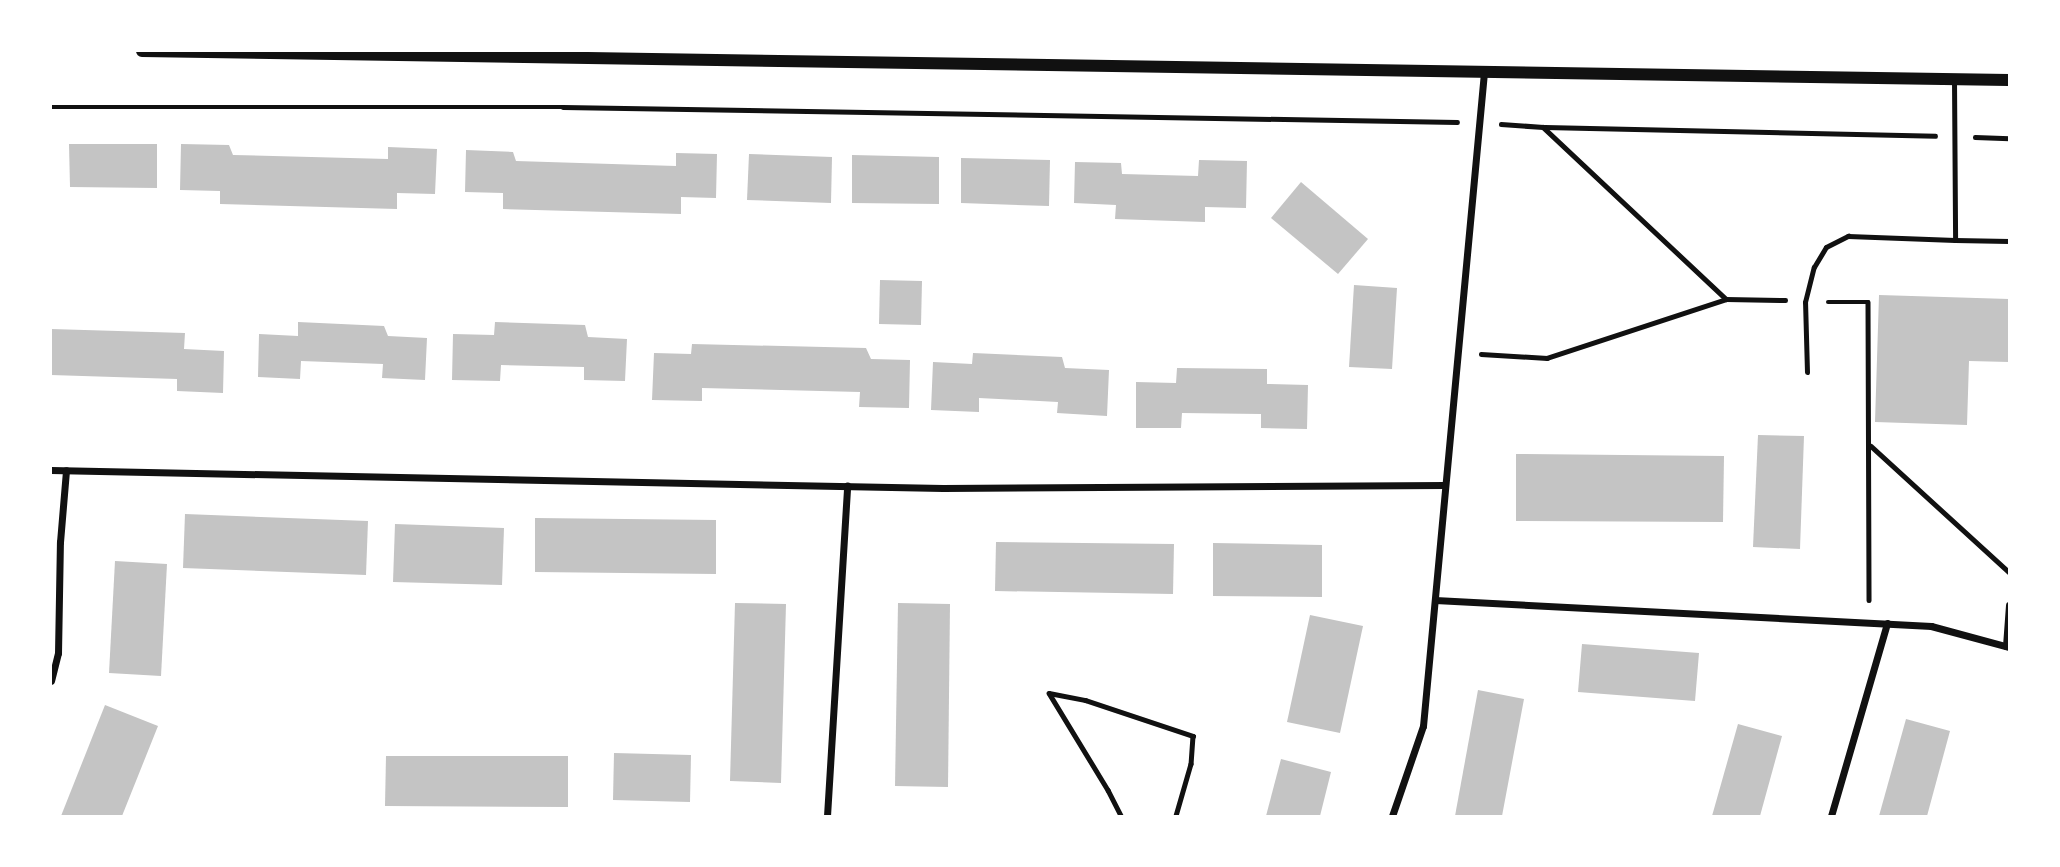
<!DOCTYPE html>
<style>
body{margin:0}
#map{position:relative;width:2060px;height:867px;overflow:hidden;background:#fff;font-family:Arial,sans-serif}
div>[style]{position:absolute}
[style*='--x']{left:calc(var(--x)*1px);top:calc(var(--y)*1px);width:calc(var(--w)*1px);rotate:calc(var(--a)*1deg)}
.building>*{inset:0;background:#c4c4c4}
.path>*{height:4.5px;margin:-2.25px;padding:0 2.25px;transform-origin:2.25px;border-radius:2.25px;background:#111}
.service>*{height:5px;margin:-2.5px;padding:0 2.5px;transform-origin:2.5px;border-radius:2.5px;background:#111}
.minor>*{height:7px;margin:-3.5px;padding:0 3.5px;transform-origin:3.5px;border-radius:3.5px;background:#111}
.tertiary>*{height:12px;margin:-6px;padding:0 6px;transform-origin:6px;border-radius:6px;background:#111}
span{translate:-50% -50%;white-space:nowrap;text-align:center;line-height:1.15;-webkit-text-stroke:6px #fff;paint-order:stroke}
.frame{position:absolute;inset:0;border:52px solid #fff;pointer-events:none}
</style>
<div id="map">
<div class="building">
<div style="clip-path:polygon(69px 144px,157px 144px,157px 188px,70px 187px)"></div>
<div style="clip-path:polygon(181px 144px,229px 145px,233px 155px,388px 159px,388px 147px,437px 149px,435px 194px,397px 193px,397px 209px,220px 204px,220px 191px,180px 190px)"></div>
<div style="clip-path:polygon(466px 150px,513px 152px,516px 161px,676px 166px,676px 153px,717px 154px,716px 198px,681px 197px,681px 214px,503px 209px,503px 193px,465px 192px)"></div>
<div style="clip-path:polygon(749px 154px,832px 157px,831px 203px,747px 200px)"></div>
<div style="clip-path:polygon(852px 155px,939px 157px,939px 204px,852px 203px)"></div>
<div style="clip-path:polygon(961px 158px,1050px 160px,1049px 206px,961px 203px)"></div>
<div style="clip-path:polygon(1199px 160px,1247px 161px,1246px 208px,1205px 207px,1205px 222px,1115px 219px,1116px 205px,1074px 203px,1075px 162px,1121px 163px,1122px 174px,1198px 176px)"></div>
<div style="clip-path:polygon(1301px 182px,1368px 239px,1338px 274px,1271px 218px)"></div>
<div style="clip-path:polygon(880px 280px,922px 281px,921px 325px,879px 324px)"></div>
<div style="clip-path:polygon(1354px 285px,1397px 288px,1392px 369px,1349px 367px)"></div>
<div style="clip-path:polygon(1879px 295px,2009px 299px,2009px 362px,1969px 361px,1967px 425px,1875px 422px)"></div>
<div style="clip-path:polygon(298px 322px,384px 326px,388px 336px,427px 338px,425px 380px,382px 378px,383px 364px,301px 361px,300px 379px,258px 377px,259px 334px,298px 336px)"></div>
<div style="clip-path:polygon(495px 322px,585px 325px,588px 337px,627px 339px,625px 381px,584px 380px,584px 367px,501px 365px,500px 381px,452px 380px,453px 334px,494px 335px)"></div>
<div style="clip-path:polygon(51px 329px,185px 333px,184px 349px,224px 351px,223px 393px,177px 391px,177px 379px,51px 375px)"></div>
<div style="clip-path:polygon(692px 344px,866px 348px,871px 359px,910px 360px,909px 408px,859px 407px,860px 392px,702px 388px,702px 401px,652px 400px,654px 353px,691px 354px)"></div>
<div style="clip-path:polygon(973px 353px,1062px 357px,1065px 368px,1109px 370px,1107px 416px,1057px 413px,1058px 402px,979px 398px,979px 412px,931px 410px,933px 362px,972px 364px)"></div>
<div style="clip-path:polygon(1177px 368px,1267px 369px,1267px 384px,1308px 385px,1307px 429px,1261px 428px,1261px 414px,1182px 413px,1181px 428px,1136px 428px,1136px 382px,1176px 383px)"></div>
<div style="clip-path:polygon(1758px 435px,1804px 436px,1800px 549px,1753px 547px)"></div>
<div style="clip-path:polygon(1516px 454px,1724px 456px,1723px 522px,1516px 521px)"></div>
<div style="clip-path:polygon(185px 514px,368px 521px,366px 575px,183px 568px)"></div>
<div style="clip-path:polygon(535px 518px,716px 520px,716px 574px,535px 572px)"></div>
<div style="clip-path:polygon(395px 524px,504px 528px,502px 585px,393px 582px)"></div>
<div style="clip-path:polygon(996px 542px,1174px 544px,1173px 594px,995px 591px)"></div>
<div style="clip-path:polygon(1213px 543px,1322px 545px,1322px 597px,1213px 596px)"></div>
<div style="clip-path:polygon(115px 561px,167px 564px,161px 676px,109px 673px)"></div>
<div style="clip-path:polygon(735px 603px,786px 604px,781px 783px,730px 781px)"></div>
<div style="clip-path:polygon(898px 603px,950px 604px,948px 787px,895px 786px)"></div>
<div style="clip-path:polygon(1310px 615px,1363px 626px,1340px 733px,1287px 722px)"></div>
<div style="clip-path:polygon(1582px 644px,1699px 653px,1695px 701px,1578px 692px)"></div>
<div style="clip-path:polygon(1478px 690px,1524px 699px,1502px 816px,1455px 816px)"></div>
<div style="clip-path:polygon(105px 705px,158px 726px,122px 816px,61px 816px)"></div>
<div style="clip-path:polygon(1906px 719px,1950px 731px,1927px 816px,1879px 816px)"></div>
<div style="clip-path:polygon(1738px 724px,1782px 736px,1760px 816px,1712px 816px)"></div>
<div style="clip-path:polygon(614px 753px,691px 755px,690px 802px,613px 800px)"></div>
<div style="clip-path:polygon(386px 756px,568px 756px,568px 807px,385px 806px)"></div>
<div style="clip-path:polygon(1281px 759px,1331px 772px,1320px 816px,1266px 816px)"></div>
</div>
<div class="path">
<div style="--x:51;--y:107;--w:512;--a:0"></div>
<div style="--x:563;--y:107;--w:894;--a:0.96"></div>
<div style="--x:1501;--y:124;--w:42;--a:4.1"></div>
<div style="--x:1543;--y:127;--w:251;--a:43.2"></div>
<div style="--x:1545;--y:127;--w:390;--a:1.3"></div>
<div style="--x:1975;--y:137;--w:34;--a:2"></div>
<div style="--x:1828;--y:302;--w:40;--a:0"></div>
<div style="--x:1868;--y:302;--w:298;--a:89.8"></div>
<div style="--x:1481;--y:354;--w:66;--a:3.5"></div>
<div style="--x:1547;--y:358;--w:188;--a:-18.2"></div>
<div style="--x:1726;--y:299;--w:59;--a:1"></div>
<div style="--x:1871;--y:446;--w:187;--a:42.4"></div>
<div style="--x:1049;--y:693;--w:37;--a:11"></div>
<div style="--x:1085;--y:700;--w:114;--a:18.4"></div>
<div style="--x:1193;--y:736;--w:28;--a:94"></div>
<div style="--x:1191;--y:764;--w:54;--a:106.1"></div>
<div style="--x:1049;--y:693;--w:114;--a:58.7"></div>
<div style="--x:1108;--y:790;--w:29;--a:63"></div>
</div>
<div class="service">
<div style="--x:1954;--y:80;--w:160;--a:89.6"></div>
<div style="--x:1955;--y:240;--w:54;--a:1.1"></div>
<div style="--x:1807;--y:372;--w:70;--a:-91.6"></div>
<div style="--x:1805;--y:302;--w:36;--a:-76"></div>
<div style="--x:1814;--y:267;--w:23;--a:-59"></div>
<div style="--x:1826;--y:247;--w:25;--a:-27"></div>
<div style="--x:1848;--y:236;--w:107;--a:2.1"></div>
</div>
<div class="minor">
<div style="--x:51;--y:470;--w:892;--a:1.16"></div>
<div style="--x:943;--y:488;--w:502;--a:-0.34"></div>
<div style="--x:1435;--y:600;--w:497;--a:3"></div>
<div style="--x:1931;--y:626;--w:81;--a:15.1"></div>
<div style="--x:2006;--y:646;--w:41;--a:-85.8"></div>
<div style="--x:51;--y:681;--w:29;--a:-76"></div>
<div style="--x:58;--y:653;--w:111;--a:-89"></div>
<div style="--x:60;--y:542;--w:72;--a:-85.2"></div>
<div style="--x:827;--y:816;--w:331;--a:-86.5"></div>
<div style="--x:1392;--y:816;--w:95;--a:-71"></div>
<div style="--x:1423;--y:726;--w:657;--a:-84.67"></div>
<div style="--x:1831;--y:816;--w:201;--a:-73.8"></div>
</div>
<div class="tertiary">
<div style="--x:142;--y:51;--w:1867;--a:0.89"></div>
</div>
<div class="frame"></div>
</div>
